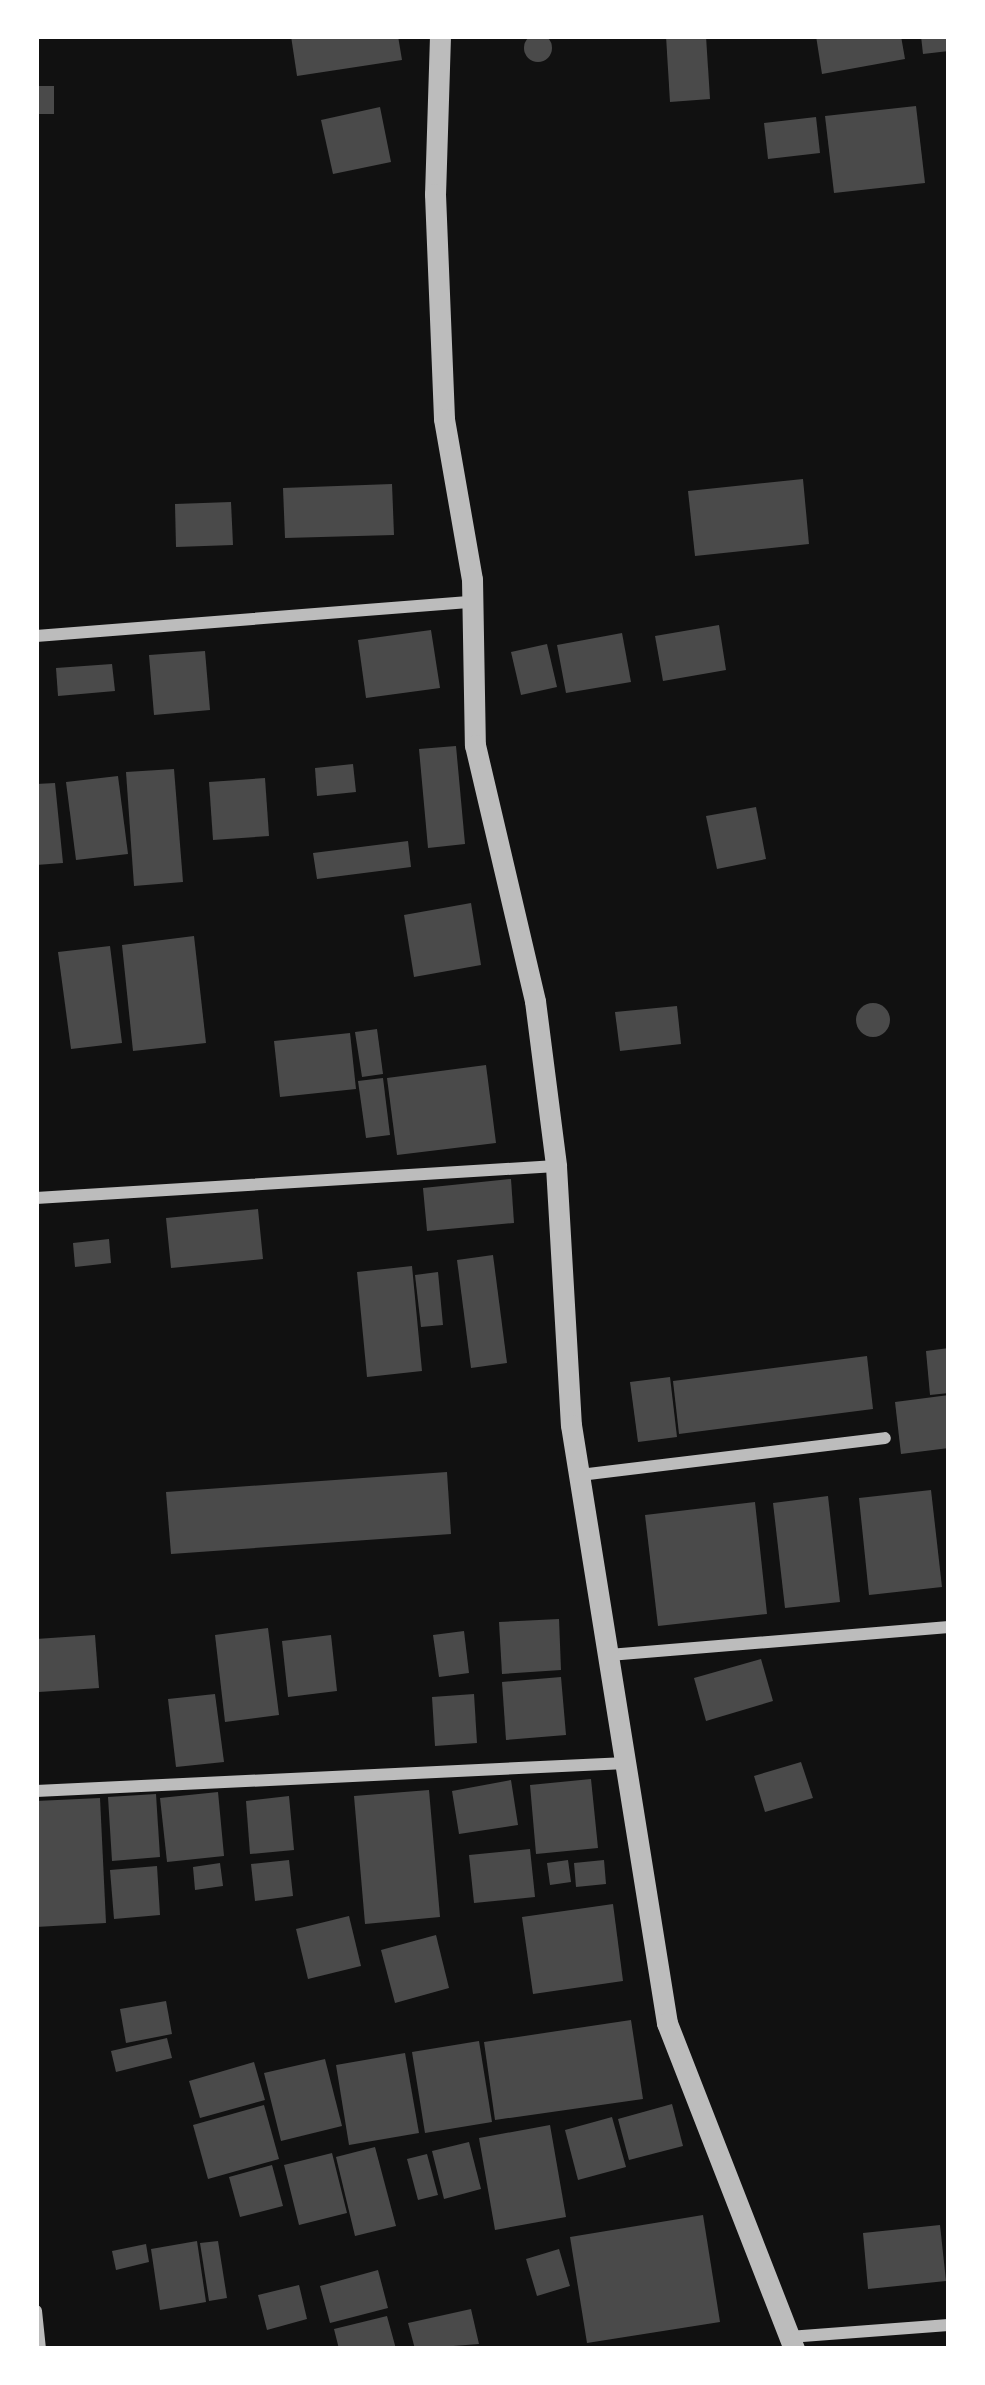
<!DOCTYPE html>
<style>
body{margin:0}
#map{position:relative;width:985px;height:2385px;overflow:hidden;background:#111;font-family:Overpass,sans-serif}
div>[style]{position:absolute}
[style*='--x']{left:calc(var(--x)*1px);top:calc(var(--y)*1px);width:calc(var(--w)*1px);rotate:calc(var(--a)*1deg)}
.building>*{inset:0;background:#4a4a4a}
.round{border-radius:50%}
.minor>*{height:12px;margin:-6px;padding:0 6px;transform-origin:6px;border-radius:6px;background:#bcbcbc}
.tertiary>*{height:21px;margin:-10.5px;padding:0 10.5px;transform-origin:10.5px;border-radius:10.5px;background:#bcbcbc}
span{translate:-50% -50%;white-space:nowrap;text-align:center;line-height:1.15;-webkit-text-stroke:9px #fff;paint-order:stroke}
.frame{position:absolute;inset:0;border:39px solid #fff;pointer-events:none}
</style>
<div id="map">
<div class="building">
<div class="round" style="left:524px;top:34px;width:28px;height:28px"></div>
<div style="clip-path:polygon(291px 36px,398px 36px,402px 60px,297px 76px)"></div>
<div style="clip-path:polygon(666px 36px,706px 36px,710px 99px,670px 102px)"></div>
<div style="clip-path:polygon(816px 36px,901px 36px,905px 59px,822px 74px)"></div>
<div style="clip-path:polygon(921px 36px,949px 36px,949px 51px,923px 54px)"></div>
<div style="clip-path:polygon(36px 86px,54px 86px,54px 114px,36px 114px)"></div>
<div style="clip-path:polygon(916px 106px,925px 183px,834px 193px,825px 116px)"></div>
<div style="clip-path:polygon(380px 107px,391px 162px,333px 174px,321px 120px)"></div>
<div style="clip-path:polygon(816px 117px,820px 153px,768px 159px,764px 123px)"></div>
<div style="clip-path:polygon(803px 479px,809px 544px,695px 556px,688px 491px)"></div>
<div style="clip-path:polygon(392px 484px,394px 535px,285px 538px,283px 488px)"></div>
<div style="clip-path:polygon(231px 502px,233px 545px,176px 547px,175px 504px)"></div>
<div style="clip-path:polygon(719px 625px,726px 670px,663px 681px,655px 636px)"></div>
<div style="clip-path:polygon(431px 630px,440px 688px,366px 698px,358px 640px)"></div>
<div style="clip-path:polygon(622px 633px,631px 682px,566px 693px,557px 645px)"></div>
<div style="clip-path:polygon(547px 644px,557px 687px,521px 695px,511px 652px)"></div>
<div style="clip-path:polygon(205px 651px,210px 710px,154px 715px,149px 655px)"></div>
<div style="clip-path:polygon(112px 664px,115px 691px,58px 696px,56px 668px)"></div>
<div style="clip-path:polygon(456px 746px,465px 844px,428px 848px,419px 749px)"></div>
<div style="clip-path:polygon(353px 764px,356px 792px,317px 796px,315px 768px)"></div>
<div style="clip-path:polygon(174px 769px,183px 882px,134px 886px,126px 772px)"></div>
<div style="clip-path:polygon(118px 776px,128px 854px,76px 860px,66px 782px)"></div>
<div style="clip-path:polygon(265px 778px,269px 836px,213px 840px,209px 782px)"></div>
<div style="clip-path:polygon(55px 783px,63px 863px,36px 865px,36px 784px)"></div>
<div style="clip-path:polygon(756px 807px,766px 859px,717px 869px,706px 816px)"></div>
<div style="clip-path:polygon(408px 841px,411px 867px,317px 879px,313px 853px)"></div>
<div style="clip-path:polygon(471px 903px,481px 965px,414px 977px,404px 915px)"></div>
<div style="clip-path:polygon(194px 936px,206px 1043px,133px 1051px,122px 945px)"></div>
<div style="clip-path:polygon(110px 946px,122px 1043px,71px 1049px,58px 952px)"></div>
<div class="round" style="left:856px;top:1003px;width:34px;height:34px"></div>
<div style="clip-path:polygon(677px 1006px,681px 1044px,620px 1051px,615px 1012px)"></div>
<div style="clip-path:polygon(377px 1029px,383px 1074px,362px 1077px,355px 1032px)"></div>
<div style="clip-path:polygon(350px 1033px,356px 1089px,280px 1097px,274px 1041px)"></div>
<div style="clip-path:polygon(486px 1065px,496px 1143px,397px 1155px,387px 1078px)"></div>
<div style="clip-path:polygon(383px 1078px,390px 1135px,366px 1138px,358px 1081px)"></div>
<div style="clip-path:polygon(511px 1179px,514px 1223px,427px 1231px,423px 1188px)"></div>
<div style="clip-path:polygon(258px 1209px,263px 1259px,171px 1268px,166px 1218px)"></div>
<div style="clip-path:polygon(109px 1239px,111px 1263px,75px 1267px,73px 1243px)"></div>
<div style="clip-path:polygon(493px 1255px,507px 1363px,471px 1368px,457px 1260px)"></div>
<div style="clip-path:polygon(412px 1266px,422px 1371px,367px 1377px,357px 1272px)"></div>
<div style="clip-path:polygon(438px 1272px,443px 1325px,421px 1327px,415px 1275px)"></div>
<div style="clip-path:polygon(949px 1348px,949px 1393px,930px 1395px,926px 1351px)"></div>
<div style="clip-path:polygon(867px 1356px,873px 1409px,679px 1434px,673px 1381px)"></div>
<div style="clip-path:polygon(670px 1377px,677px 1437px,638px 1442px,630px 1382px)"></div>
<div style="clip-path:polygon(949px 1395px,949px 1448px,901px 1454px,895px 1402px)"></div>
<div style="clip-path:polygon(447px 1472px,451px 1534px,171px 1554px,166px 1492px)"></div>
<div style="clip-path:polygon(931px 1490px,942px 1587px,869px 1595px,859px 1498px)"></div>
<div style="clip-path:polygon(828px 1496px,840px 1602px,785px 1608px,773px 1503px)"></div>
<div style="clip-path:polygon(755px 1502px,767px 1614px,658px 1626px,645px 1515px)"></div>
<div style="clip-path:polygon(559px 1619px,561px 1670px,502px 1674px,499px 1622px)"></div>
<div style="clip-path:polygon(268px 1628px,279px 1715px,225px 1722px,215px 1635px)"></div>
<div style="clip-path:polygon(464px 1631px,469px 1673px,439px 1677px,433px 1635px)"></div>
<div style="clip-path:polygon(95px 1635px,99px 1688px,39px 1692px,36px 1639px)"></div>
<div style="clip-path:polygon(331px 1635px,337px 1691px,288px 1697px,282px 1641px)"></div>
<div style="clip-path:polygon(761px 1659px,773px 1701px,706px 1721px,694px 1678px)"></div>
<div style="clip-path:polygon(561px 1677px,566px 1735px,506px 1740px,502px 1682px)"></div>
<div style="clip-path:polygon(215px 1694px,224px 1762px,176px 1767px,168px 1699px)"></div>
<div style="clip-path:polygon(474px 1694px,477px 1743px,435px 1746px,432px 1697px)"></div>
<div style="clip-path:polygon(801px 1762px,813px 1798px,765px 1812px,754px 1776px)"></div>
<div style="clip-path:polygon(591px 1779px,598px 1848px,536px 1854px,530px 1785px)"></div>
<div style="clip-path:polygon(511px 1780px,518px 1825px,459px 1834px,452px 1791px)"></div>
<div style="clip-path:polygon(429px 1790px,440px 1917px,365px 1924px,354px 1796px)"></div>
<div style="clip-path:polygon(218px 1792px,224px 1856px,167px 1862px,160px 1798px)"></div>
<div style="clip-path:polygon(156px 1794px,160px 1857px,112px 1861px,108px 1797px)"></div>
<div style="clip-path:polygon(289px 1796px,294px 1850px,250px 1854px,246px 1801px)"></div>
<div style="clip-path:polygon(100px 1798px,106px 1923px,36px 1927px,36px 1801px)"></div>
<div style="clip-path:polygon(530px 1849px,535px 1897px,474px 1903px,469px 1855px)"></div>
<div style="clip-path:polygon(289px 1860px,293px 1896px,255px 1901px,251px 1864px)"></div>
<div style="clip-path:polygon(568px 1860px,571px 1882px,550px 1885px,547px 1863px)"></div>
<div style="clip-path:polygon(604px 1860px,606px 1884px,576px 1887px,574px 1863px)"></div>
<div style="clip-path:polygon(220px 1863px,223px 1886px,195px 1890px,193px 1867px)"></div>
<div style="clip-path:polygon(157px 1866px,160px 1915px,114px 1919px,110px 1870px)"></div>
<div style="clip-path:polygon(613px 1904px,623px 1981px,533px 1994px,522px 1917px)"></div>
<div style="clip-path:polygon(349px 1916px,361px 1966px,308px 1979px,296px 1929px)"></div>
<div style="clip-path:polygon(436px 1935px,449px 1988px,395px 2003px,381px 1950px)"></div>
<div style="clip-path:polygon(166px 2001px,172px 2034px,126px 2043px,120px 2009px)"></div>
<div style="clip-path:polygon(631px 2020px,643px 2099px,495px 2120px,484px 2042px)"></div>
<div style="clip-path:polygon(167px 2038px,172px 2058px,116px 2072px,111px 2051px)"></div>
<div style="clip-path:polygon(479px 2041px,492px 2122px,425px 2133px,412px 2052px)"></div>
<div style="clip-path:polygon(405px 2053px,419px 2133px,349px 2145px,336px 2065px)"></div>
<div style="clip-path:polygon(325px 2059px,342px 2126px,281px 2141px,264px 2073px)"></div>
<div style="clip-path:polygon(254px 2062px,265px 2100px,200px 2118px,189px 2081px)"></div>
<div style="clip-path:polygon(672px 2104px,683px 2146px,629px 2160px,618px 2119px)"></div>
<div style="clip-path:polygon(264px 2105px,279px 2159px,208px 2179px,193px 2125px)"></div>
<div style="clip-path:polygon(612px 2117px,626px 2167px,578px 2180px,565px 2130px)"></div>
<div style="clip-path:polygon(550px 2125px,566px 2217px,495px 2230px,479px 2138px)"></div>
<div style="clip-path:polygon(469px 2142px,481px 2189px,444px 2199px,432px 2151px)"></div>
<div style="clip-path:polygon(375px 2147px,396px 2226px,355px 2236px,336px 2157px)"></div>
<div style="clip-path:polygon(332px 2153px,347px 2213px,299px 2225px,284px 2165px)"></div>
<div style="clip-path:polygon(427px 2154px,438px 2195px,418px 2200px,407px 2159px)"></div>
<div style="clip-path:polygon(272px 2165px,283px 2206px,240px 2217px,229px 2177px)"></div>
<div style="clip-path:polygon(703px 2215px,720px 2322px,587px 2343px,570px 2237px)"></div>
<div style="clip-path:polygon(940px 2225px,946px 2281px,868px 2289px,863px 2233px)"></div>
<div style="clip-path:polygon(197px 2241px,206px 2302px,160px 2310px,151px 2249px)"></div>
<div style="clip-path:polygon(218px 2241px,227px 2298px,209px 2301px,200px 2243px)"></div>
<div style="clip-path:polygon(146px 2244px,149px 2262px,116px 2270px,112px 2251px)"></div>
<div style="clip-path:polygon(559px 2249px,570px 2286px,537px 2296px,526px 2259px)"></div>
<div style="clip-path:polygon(378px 2270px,388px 2308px,330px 2323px,320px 2286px)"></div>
<div style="clip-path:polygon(299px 2285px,307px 2319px,267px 2330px,258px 2295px)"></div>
<div style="clip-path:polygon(471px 2309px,479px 2344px,415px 2349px,408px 2323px)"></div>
<div style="clip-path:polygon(387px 2316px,396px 2349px,339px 2349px,334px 2329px)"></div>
</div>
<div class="minor">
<div style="--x:36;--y:636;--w:437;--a:-4.5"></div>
<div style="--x:36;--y:1198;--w:521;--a:-3.52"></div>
<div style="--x:580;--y:1475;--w:307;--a:-6.9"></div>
<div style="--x:609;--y:1655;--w:341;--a:-4.7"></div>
<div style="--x:36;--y:1791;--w:591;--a:-2.72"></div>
<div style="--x:36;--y:2311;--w:38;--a:84"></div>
<div style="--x:789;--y:2337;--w:160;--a:-4.3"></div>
</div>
<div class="tertiary">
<div style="--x:440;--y:36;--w:158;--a:91.8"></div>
<div style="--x:435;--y:194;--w:225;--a:87.7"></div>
<div style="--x:444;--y:419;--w:162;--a:80.1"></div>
<div style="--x:472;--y:579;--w:166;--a:89"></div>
<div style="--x:475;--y:745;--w:263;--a:76.8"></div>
<div style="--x:535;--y:1001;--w:166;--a:82.7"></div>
<div style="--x:556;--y:1166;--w:259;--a:86.7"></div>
<div style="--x:571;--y:1425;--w:606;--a:80.88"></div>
<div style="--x:667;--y:2023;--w:350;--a:68.7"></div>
</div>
<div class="frame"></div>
</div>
